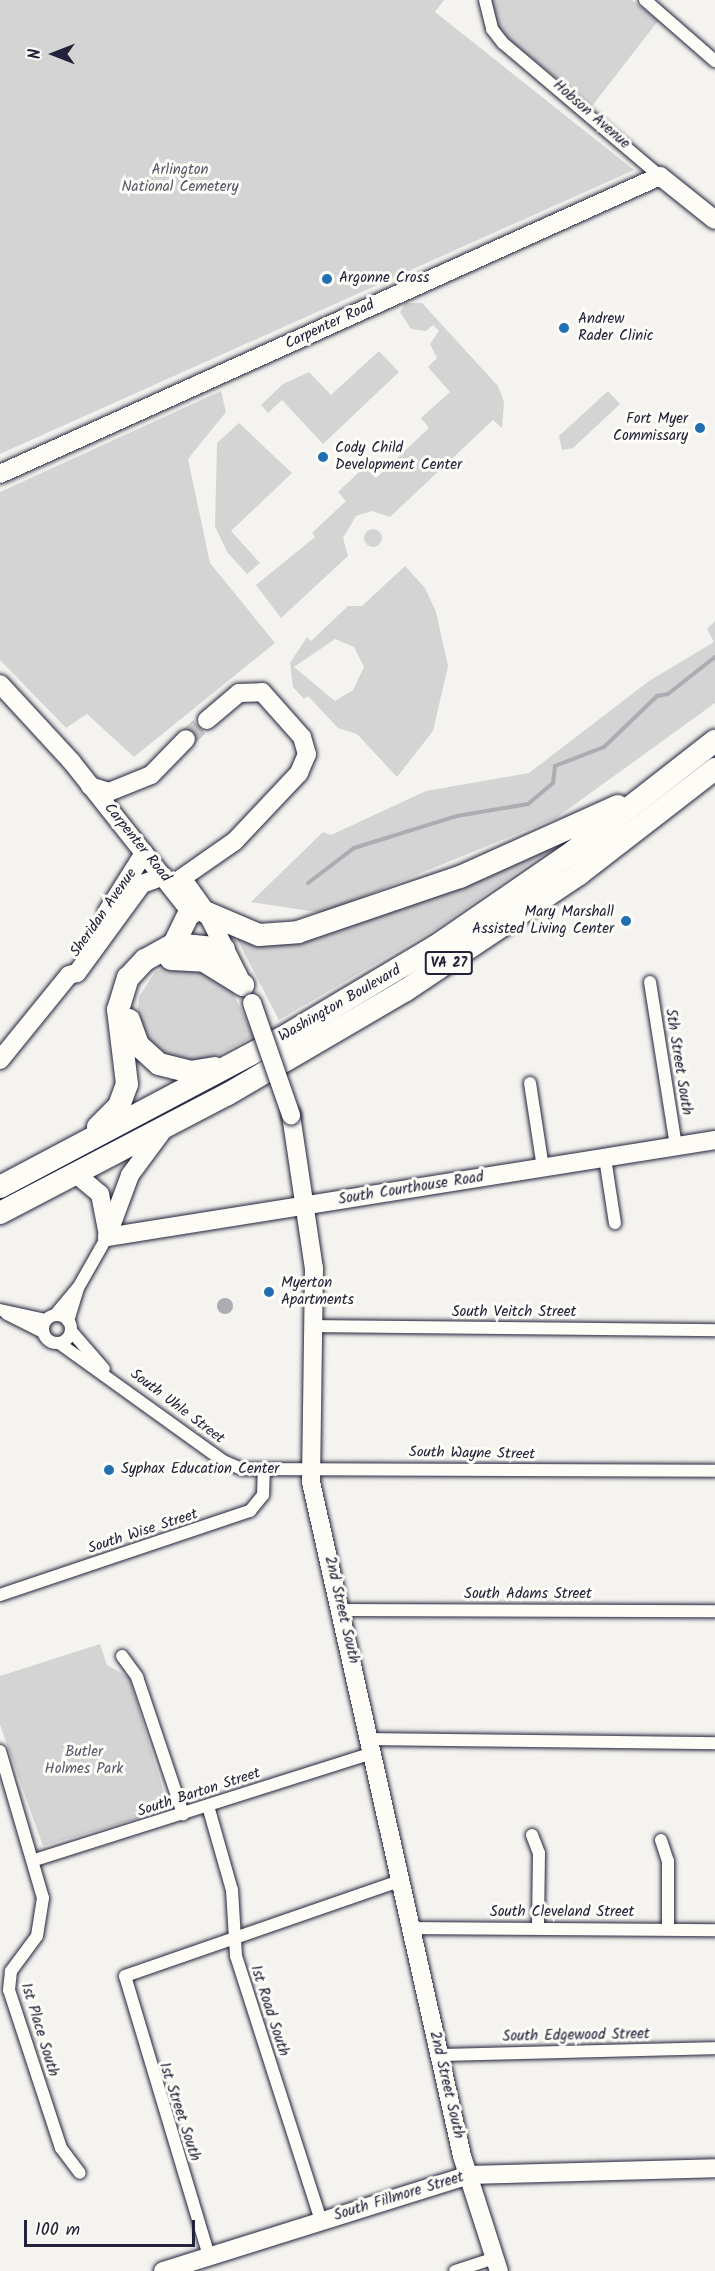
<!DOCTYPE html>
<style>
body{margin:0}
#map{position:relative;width:715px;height:2271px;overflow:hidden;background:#f4f3ef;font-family:Kalam,sans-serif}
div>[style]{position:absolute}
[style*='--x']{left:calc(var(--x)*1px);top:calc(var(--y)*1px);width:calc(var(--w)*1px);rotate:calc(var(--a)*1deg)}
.green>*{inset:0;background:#d5d4d5}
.round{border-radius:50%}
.water>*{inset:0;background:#acacb2}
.stream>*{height:4px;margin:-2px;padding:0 2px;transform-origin:2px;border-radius:2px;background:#acacb2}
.secondary-tunnel>*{height:18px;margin-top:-9px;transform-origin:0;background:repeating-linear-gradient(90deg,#cac9cb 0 18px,transparent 0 27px)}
.roads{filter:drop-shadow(0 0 2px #22223b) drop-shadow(0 0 2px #22223b)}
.street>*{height:12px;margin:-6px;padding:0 6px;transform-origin:6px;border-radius:6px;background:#fdfcf7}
.street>.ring{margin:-6px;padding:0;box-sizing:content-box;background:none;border:12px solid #fdfcf7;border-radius:50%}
.secondary>*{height:18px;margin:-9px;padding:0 9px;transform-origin:9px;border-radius:9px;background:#fdfcf7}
.highway>*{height:22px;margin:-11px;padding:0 11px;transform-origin:11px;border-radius:11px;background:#fdfcf7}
.bridges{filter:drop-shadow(0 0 2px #22223b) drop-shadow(0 0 2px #22223b)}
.secondary-bridge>*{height:18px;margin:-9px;padding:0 9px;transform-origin:9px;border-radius:9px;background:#fdfcf7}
.dots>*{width:16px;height:16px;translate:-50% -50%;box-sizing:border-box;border:3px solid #fdfcf7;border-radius:50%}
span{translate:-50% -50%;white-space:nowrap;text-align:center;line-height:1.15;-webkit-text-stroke:6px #fdfcf7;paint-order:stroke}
.shield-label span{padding:2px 4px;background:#fdfcf7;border:2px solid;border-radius:4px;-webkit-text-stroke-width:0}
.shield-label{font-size:14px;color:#22223b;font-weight:700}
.street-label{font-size:15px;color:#22223b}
.park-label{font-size:15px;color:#585769}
.poi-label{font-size:15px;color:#22223b}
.left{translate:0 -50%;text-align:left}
.right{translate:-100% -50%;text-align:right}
.north{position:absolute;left:24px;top:24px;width:60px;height:60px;-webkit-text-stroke:4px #fdfcf7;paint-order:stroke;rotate:270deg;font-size:16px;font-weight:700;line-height:24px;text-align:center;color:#22223b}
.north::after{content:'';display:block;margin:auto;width:21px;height:27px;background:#22223b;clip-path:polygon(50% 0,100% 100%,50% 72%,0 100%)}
.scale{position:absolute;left:24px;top:2220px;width:171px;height:27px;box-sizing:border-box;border:3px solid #22223b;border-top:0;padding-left:8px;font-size:18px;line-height:21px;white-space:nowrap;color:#22223b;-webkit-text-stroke:4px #fdfcf7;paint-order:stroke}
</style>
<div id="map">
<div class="green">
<div style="clip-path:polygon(0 0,444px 0,435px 12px,634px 170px,0 454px)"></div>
<div style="clip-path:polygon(492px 0,632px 0,658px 21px,592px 106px,511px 42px,498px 27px)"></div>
<div style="clip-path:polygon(406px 303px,422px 303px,498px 386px,504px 402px,502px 428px,493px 420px,390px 517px,372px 511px,356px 516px,343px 538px,348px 556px,281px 618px,256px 585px,315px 537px,312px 533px,346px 501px,338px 492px,358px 473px,366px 469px,376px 478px,429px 428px,421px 418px,450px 392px,428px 367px,437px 358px,430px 344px,439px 331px,433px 325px,426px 331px,411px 329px,400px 312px)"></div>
<div style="clip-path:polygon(379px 351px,399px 372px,323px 444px,282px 400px,268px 413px,261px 405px,283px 384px,309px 372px,331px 395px)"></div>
<div style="clip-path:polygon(221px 391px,226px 412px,188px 459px,210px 563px,275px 643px,134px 757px,87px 714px,66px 728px,0 660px,0 492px)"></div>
<div style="clip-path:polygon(608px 391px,620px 404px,573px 448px,562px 450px,559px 436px)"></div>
<div style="clip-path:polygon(239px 423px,292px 473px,231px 531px,260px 563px,247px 574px,227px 552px,215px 526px,217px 443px)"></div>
<div class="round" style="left:364px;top:529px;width:18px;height:18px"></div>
<div style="clip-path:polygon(evenodd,405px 566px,425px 588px,436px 612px,448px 666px,433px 731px,397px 777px,357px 734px,338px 728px,308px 696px,304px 699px,293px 687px,290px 663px,307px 637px,311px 641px,348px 606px,362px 606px,405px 566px,335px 639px,354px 647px,364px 667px,353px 690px,335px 701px,294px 667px,335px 639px)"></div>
<div style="clip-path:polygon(715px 621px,715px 703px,556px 818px,323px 913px,251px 902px,323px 832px,331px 835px,426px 791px,529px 773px,649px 681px,714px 642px,707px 629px)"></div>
<div style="clip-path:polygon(562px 841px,435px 929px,279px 1020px,233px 931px,258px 942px)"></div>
<div style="clip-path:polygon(174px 963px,203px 964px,228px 983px,254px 1036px,202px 1063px,175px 1063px,152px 1050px,137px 1027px,139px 997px,155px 972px)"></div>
<div style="clip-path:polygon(100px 1644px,107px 1665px,129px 1677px,167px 1803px,163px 1811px,43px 1846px,0 1725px,0 1676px)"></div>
</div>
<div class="water">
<div class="round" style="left:217px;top:1298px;width:16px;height:16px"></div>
</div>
<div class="stream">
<div style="--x:308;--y:883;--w:58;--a:-37.3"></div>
<div style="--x:354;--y:848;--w:108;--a:-17.3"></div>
<div style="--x:457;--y:816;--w:72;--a:-9.6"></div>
<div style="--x:528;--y:804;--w:33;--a:-40"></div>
<div style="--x:553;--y:783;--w:17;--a:-83"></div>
<div style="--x:555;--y:766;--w:53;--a:-21.2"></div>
<div style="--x:604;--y:747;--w:74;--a:-43.9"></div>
<div style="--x:657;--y:696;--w:11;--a:-10"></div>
<div style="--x:668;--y:694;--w:60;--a:-38.2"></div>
</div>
<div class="secondary-tunnel">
<div style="--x:186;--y:739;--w:28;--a:-42"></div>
</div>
<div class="roads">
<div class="street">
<div style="--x:485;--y:0;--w:30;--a:76"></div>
<div style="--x:492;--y:29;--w:18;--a:52"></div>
<div style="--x:503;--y:43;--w:206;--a:40.3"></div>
<div style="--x:645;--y:0;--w:93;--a:41.1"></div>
<div style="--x:650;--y:982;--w:166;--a:81"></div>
<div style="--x:530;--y:1083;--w:86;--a:81.3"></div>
<div style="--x:605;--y:1158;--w:66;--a:81.3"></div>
<div style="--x:0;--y:1310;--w:47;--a:12.3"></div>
<div style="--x:7;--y:1314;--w:40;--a:26.6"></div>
<div class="ring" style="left:43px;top:1315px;width:16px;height:16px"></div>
<div style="--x:55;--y:1315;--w:35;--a:-50"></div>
<div style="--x:78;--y:1288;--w:59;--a:-60.4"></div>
<div style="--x:68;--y:1321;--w:34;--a:-73"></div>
<div style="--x:313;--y:1326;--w:402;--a:0.6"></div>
<div style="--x:71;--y:1331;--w:50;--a:49"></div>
<div style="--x:59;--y:1343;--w:202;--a:35.7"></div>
<div style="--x:223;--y:1461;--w:21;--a:23"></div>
<div style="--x:242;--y:1469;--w:473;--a:0.2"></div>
<div style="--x:0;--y:1595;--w:264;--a:-18.6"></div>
<div style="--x:250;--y:1511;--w:21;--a:-51"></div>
<div style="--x:263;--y:1495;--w:26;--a:-88"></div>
<div style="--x:341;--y:1610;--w:374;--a:0.2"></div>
<div style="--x:122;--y:1656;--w:26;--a:54"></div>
<div style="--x:137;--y:1677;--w:145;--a:71.4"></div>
<div style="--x:370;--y:1739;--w:345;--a:0.7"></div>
<div style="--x:0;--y:1751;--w:153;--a:73.7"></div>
<div style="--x:43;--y:1898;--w:38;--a:99"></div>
<div style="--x:37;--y:1936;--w:44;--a:126.6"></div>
<div style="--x:11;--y:1971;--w:19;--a:96"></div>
<div style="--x:9;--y:1990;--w:166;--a:71.8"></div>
<div style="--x:61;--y:2148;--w:31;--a:53"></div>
<div style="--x:208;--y:1806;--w:87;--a:74.1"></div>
<div style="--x:232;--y:1890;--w:66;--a:86.5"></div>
<div style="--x:236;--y:1956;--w:278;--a:72.2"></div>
<div style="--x:532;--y:1835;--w:19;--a:69"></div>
<div style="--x:539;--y:1853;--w:75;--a:90.8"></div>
<div style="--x:661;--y:1840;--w:22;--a:72"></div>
<div style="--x:668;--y:1861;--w:68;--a:90"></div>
<div style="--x:35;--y:1860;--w:355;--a:-17.6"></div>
<div style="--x:410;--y:1928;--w:305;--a:0.4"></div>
<div style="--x:438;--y:2055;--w:277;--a:-1.4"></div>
<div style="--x:209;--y:2256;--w:292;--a:-106.7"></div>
<div style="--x:125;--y:1976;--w:290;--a:-19.1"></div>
<div style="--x:455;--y:2271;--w:42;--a:-18"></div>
</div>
<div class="secondary">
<div style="--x:0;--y:474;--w:724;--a:-24.3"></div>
<div style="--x:660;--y:176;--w:70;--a:38.7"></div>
<div style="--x:0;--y:684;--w:105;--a:47.3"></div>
<div style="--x:71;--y:761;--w:196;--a:51.6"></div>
<div style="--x:207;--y:720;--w:42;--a:-40.2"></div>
<div style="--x:239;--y:693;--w:23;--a:-2"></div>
<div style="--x:262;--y:692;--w:60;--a:48.4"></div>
<div style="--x:302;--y:737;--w:18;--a:74"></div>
<div style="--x:307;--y:754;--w:21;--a:113"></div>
<div style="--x:299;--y:773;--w:93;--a:133.3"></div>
<div style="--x:235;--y:841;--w:65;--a:145.1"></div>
<div style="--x:182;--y:878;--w:43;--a:54.5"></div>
<div style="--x:207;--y:913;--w:83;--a:63.4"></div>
<div style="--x:90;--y:786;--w:20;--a:18"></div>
<div style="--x:109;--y:792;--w:45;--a:-22"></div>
<div style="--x:151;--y:775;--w:50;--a:-45.8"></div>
<div style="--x:107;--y:912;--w:70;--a:-57.9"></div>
<div style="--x:0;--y:1060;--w:109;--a:-50.9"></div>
<div style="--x:69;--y:975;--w:8;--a:-14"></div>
<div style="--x:77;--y:973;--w:110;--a:-53.9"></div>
<div style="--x:142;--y:884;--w:23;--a:-20"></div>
<div style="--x:291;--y:1115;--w:155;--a:81.5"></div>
<div style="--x:314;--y:1268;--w:214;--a:90.8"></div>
<div style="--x:311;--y:1482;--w:691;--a:77.37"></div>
<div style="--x:462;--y:2156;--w:121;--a:72.2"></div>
<div style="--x:76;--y:1174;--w:31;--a:40"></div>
<div style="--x:100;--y:1194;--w:42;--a:79"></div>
<div style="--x:107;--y:1237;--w:616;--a:-9.06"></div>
<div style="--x:107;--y:1237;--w:66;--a:-69.6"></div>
<div style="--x:130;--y:1175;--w:57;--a:-53.5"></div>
<div style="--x:163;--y:2271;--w:321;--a:-17.4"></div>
<div style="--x:469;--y:2175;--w:246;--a:-1.6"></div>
</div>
<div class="highway">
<div style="--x:207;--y:913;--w:56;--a:22.9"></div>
<div style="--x:259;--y:935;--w:39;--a:-4"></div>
<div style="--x:298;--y:932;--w:171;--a:-18.8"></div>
<div style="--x:460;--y:877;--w:173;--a:-24.2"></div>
<div style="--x:174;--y:944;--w:37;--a:-64"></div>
<div style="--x:171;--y:959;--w:33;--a:3"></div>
<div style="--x:204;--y:961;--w:46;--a:31.6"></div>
<div style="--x:129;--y:1020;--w:27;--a:70"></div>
<div style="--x:138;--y:1045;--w:28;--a:42"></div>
<div style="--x:159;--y:1064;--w:32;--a:14"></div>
<div style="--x:190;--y:1072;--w:25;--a:-9"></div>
<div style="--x:98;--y:1127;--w:30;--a:-45"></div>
<div style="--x:119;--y:1106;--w:23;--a:-70"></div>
<div style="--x:127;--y:1084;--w:75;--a:-96.9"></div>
<div style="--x:118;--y:1010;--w:34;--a:-73"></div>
<div style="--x:128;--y:978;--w:25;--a:-47"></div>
<div style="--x:145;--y:960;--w:33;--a:-29"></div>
<div style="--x:174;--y:944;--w:50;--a:5.7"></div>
<div style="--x:0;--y:1187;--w:319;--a:-27.9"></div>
<div style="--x:282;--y:1038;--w:179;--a:-30.9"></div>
<div style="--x:436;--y:946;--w:168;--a:-34.5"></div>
<div style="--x:574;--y:851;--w:179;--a:-38"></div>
<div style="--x:0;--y:1213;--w:257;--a:-27.6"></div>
<div style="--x:228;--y:1094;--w:206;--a:-30.3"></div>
<div style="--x:406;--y:990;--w:208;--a:-33.8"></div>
<div style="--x:579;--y:874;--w:172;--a:-37.7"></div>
</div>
</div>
<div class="bridges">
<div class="secondary-bridge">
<div style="--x:252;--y:1003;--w:119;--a:70.8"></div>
</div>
</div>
<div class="dots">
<div style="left:327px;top:279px;background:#1f6fb2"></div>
<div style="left:564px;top:328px;background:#1f6fb2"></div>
<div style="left:700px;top:428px;background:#1f6fb2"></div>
<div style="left:323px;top:457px;background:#1f6fb2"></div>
<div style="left:626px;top:921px;background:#1f6fb2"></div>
<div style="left:269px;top:1292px;background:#1f6fb2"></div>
<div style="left:109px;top:1470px;background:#1f6fb2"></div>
</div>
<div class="shield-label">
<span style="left:449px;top:963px">VA 27</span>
</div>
<div class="street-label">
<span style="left:591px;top:115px;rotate:41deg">Hobson Avenue</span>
<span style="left:330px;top:325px;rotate:-25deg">Carpenter Road</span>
<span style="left:137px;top:843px;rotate:51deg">Carpenter Road</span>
<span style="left:104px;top:913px;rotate:-55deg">Sheridan Avenue</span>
<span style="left:340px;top:1004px;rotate:-30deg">Washington Boulevard</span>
<span style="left:678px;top:1062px;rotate:81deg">5th Street South</span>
<span style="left:411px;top:1189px;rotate:-9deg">South Courthouse Road</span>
<span style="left:514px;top:1313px">South Veitch Street</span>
<span style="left:177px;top:1407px;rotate:37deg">South Uhle Street</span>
<span style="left:472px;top:1454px;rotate:1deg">South Wayne Street</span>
<span style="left:143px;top:1532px;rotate:-18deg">South Wise Street</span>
<span style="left:528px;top:1595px">South Adams Street</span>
<span style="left:341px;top:1610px;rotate:77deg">2nd Street South</span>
<span style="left:199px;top:1793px;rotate:-18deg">South Barton Street</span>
<span style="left:562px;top:1913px">South Cleveland Street</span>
<span style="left:269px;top:2011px;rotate:72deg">1st Road South</span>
<span style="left:39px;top:2030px;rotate:73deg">1st Place South</span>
<span style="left:576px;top:2036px;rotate:-1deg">South Edgewood Street</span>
<span style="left:446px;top:2085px;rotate:77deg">2nd Street South</span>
<span style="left:179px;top:2112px;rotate:72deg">1st Street South</span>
<span style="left:399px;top:2197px;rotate:-17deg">South Fillmore Street</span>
</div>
<div class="park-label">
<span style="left:180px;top:179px">Arlington<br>National Cemetery</span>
<span style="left:84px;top:1761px">Butler<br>Holmes Park</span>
</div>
<div class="poi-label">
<span class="left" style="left:339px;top:279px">Argonne Cross</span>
<span class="left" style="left:578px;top:328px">Andrew<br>Rader Clinic</span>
<span class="right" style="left:688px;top:428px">Fort Myer<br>Commissary</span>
<span class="left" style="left:335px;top:457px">Cody Child<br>Development Center</span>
<span class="right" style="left:614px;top:921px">Mary Marshall<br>Assisted Living Center</span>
<span class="left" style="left:281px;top:1292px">Myerton<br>Apartments</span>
<span class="left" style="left:121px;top:1470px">Syphax Education Center</span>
</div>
<div class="north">N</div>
<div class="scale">100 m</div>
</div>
